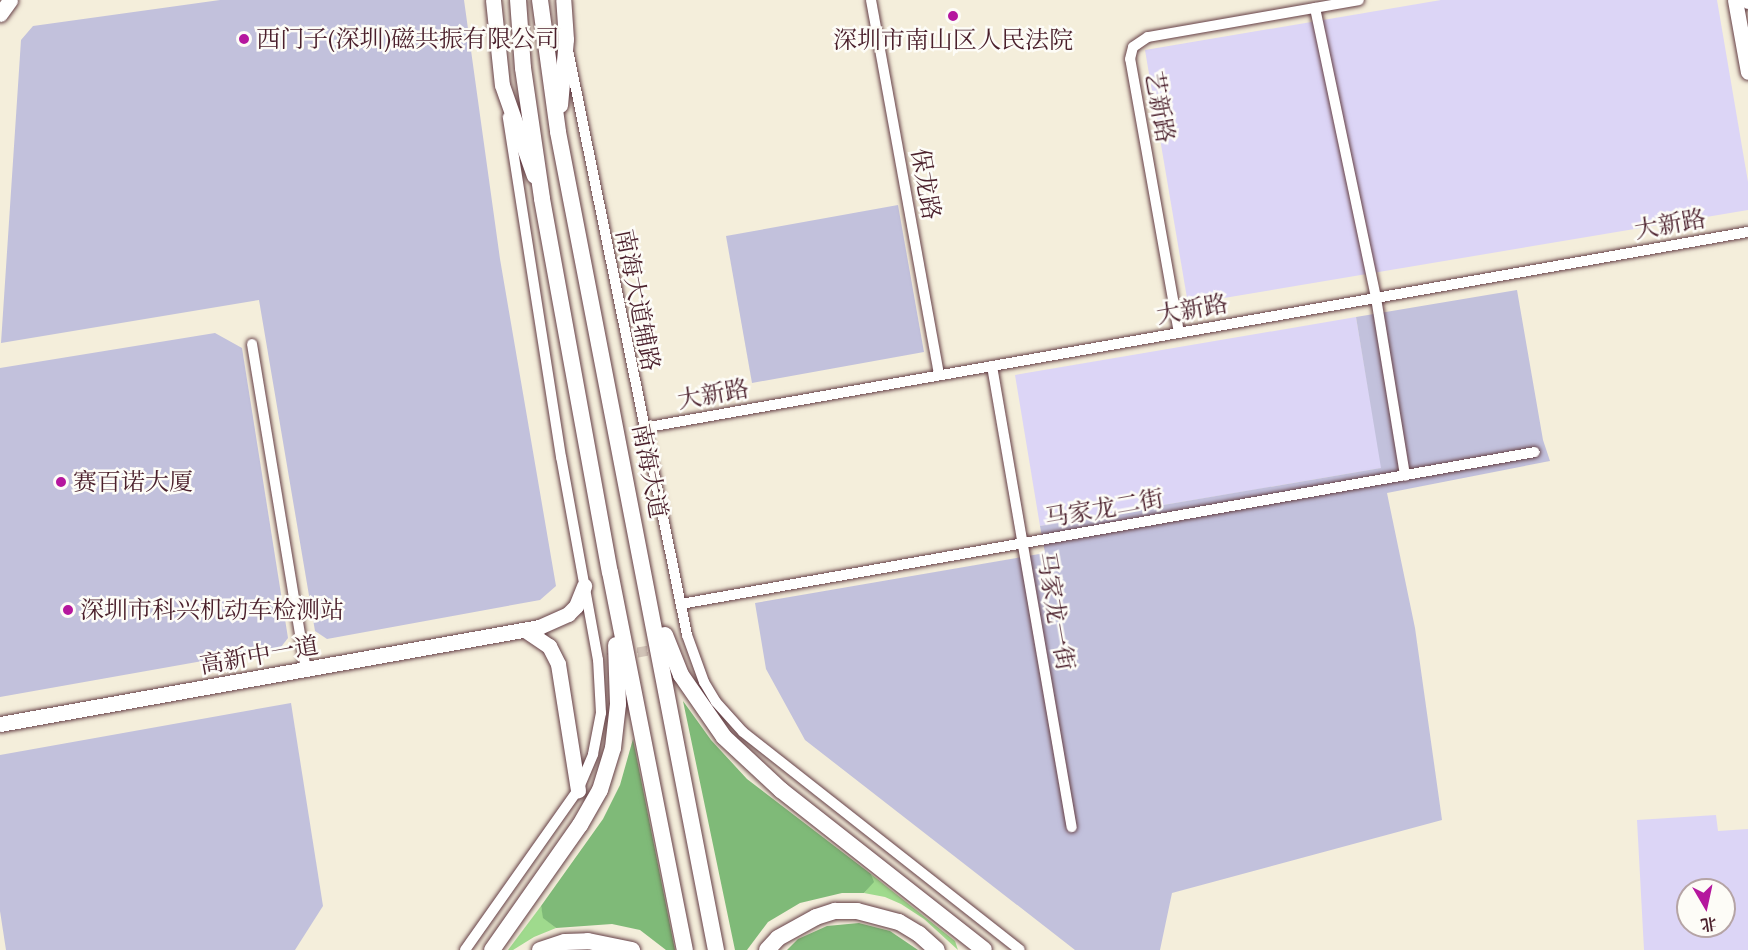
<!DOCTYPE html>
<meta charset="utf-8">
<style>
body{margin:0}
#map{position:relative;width:1748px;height:950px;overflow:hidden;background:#f4eedb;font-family:"EB Garamond","Noto Serif SC",serif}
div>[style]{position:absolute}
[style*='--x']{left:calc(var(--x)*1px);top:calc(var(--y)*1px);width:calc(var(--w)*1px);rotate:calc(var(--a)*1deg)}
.built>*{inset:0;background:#dcd5f6}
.industrial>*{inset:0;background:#c2c1dc}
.green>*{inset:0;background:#9fda8d}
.forest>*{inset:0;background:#7fba78}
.street-tunnel>*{height:10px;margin-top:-5px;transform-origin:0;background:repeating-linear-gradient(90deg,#d2c5b8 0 10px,transparent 0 15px)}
.roads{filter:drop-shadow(0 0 2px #643e45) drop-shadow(0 0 2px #643e45)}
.street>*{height:10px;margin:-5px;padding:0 5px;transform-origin:5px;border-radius:5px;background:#fff}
.secondary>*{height:15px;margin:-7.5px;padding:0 7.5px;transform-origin:7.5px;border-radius:7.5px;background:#fff}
.primary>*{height:16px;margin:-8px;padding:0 8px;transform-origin:8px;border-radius:8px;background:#fff}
.dots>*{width:16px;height:16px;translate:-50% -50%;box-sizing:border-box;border:3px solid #fdfcf7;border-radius:50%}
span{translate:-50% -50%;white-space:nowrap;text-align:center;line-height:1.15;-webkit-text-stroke:5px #fdfcf7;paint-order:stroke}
.poi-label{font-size:24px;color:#4a1f2b}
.left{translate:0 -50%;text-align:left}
.street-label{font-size:24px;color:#4a1f2b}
.north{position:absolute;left:1676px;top:878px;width:60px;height:60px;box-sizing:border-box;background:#fdfcf7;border:2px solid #b5a4a5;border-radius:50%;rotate:171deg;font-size:16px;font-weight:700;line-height:24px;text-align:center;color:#4a1f2b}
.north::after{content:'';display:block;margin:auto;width:21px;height:27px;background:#b5179e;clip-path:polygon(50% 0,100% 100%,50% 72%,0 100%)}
</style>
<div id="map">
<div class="built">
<div style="clip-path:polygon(1441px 0,1717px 0,1748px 182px,1748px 210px,1188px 304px,1145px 50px)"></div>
<div style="clip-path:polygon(1356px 317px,1382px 468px,1040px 526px,1015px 375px)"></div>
<div style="clip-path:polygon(evenodd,1716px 815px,1718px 831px,1748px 829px,1748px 950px,1644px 950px,1637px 820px,1716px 815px,1688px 890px,1724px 890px,1724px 926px,1688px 926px,1688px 890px)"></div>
</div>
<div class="industrial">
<div style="clip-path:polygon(220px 0,464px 0,500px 259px,556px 586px,540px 600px,327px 639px,315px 631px,259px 300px,1px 343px,21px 40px,33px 26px)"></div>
<div style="clip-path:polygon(898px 205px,924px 352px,752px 383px,726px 236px)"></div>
<div style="clip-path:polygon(1517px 290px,1543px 440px,1550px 461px,1387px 493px,1415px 628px,1442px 820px,1172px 893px,1160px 950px,1075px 950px,805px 740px,766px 669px,755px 603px,1045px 553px,1040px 526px,1381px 468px,1356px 317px)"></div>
<div style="clip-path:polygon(215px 333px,242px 348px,288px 638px,281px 647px,0 697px,0 368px)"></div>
<div style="clip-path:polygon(291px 703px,323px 906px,295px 950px,6px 950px,0 911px,0 755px)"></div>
</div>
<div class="green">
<div style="clip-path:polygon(871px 874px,955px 941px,958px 950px,924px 919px,901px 904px,885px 897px,864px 893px,873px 882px)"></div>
<div style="clip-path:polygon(541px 906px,544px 918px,556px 928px,534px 937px,513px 950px,508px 950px)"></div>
</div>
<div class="forest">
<div style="clip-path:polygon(683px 701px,711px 740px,747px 779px,871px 874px,874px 882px,864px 893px,842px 893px,800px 903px,768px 922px,747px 950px,735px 950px)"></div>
<div style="clip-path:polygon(633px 739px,675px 950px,666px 950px,640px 930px,612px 924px,556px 928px,543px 918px,541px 906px,603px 819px,620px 785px)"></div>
<div style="clip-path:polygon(859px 923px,890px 931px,918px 950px,787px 950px,798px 939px,827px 926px)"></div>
</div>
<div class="street-tunnel">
<div style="--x:608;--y:658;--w:71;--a:-10.5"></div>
</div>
<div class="roads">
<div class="street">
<div style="--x:871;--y:0;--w:381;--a:79.7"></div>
<div style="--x:1315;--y:8;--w:296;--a:78.1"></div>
<div style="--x:1376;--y:298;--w:180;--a:80.7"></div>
<div style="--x:569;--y:55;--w:592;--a:78.5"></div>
<div style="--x:687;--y:635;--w:50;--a:70.1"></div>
<div style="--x:704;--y:682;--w:23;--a:59"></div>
<div style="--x:716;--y:702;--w:40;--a:48"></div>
<div style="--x:743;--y:732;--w:352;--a:38.2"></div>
<div style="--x:1179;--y:333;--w:278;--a:-100.1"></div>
<div style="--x:1130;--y:59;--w:12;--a:-76"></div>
<div style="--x:1133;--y:47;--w:18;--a:-34"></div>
<div style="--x:1148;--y:37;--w:214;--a:-9.9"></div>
<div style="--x:252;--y:344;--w:329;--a:80.6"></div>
<div style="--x:992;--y:366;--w:468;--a:80.2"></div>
<div style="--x:643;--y:428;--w:1122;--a:-10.06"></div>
<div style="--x:681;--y:604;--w:867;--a:-10.09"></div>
<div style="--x:465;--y:950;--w:196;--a:-54.8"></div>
<div style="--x:578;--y:790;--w:39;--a:-67"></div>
<div style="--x:593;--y:754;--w:42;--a:-79"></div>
<div style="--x:601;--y:713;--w:53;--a:-93.2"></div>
<div style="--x:598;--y:660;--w:206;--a:-100.3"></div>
<div style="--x:561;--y:457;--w:344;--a:-98.9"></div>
</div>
<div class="secondary">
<div style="--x:493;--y:0;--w:85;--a:84"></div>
<div style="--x:502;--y:85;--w:96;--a:70.6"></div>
<div style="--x:1735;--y:0;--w:73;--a:79.8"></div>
<div style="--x:1748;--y:0;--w:1;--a:90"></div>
<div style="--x:0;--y:14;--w:17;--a:-54"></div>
<div style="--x:560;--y:105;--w:66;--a:-84.8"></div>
<div style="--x:566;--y:39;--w:39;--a:-94"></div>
<div style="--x:525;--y:630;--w:29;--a:34"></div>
<div style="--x:549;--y:646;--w:20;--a:63"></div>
<div style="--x:558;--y:664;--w:128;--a:81"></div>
<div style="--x:0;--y:724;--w:548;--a:-10.2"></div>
<div style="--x:539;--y:627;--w:32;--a:-24"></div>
<div style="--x:568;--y:614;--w:11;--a:-45"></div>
<div style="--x:576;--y:606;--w:22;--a:-68"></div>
</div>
<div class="primary">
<div style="--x:518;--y:0;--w:68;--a:85.8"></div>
<div style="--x:523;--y:68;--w:132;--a:81.7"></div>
<div style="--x:542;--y:199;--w:379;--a:79.7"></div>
<div style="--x:610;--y:572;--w:385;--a:78.8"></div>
<div style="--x:540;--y:0;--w:133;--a:82.2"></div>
<div style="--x:558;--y:132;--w:833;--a:79.07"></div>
<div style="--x:665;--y:635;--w:43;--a:68.2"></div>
<div style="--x:681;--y:675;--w:75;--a:55.3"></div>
<div style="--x:724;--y:737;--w:78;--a:42.9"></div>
<div style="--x:781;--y:790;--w:258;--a:38.2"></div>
<div style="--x:492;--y:950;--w:153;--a:-54.9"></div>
<div style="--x:580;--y:825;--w:40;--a:-60.3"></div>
<div style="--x:600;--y:790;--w:44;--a:-72.8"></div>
<div style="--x:613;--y:748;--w:44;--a:-83.5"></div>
<div style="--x:618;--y:704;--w:59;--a:-91.9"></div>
<div style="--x:540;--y:950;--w:26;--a:-18"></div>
<div style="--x:565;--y:942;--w:23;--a:-2"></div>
<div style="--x:588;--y:941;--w:45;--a:11.6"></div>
<div style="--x:767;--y:950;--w:16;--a:-47"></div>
<div style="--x:778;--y:938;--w:43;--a:-28.9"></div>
<div style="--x:816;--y:917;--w:20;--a:-18"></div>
<div style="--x:835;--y:911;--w:22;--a:0"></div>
<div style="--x:857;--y:911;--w:43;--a:14.7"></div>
<div style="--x:899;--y:922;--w:23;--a:31"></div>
<div style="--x:919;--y:934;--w:24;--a:42"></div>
</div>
</div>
<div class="dots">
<div style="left:953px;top:16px;background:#b5179e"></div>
<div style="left:244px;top:39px;background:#b5179e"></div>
<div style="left:61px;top:482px;background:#b5179e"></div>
<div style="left:68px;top:610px;background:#b5179e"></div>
</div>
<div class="poi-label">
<span class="left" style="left:256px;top:39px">西门子(深圳)磁共振有限公司</span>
<span style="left:953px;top:40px">深圳市南山区人民法院</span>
<span class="left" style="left:73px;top:482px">赛百诺大厦</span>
<span class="left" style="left:80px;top:610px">深圳市科兴机动车检测站</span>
</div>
<div class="street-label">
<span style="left:1160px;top:107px;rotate:80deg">艺新路</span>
<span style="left:926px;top:184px;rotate:80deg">保龙路</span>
<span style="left:1670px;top:224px;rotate:-10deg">大新路</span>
<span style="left:638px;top:300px;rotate:79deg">南海大道辅路</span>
<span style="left:1192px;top:309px;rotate:-10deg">大新路</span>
<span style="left:713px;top:394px;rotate:-10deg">大新路</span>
<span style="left:650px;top:471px;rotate:79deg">南海大道</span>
<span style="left:1104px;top:508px;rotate:-10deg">马家龙二街</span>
<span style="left:1056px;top:611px;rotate:80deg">马家龙一街</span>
<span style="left:259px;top:655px;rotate:-10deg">高新中一道</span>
</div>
<div class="north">北</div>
</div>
